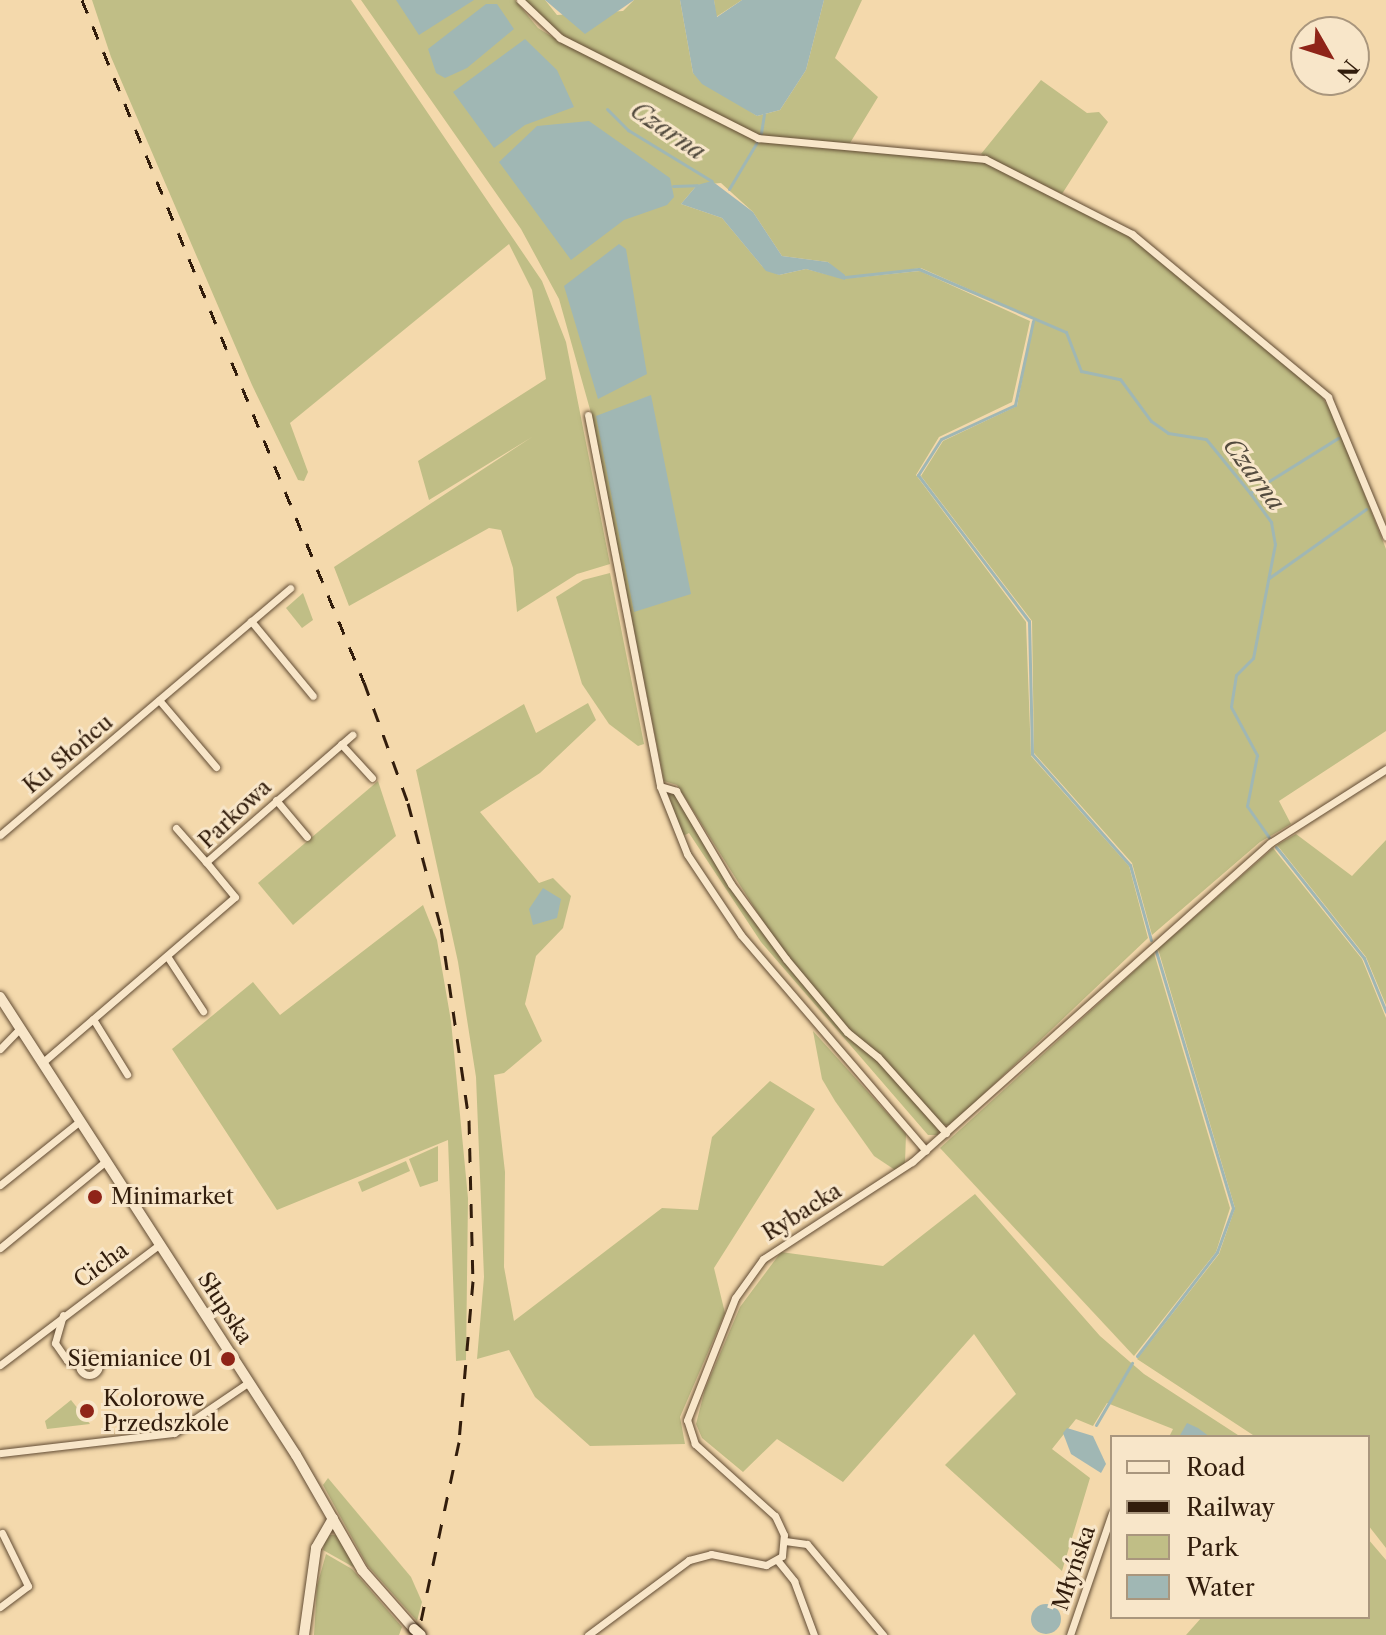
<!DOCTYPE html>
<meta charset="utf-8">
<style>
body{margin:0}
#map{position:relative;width:1386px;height:1635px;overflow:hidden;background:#f4d9ac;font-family:"Libre Caslon Text",serif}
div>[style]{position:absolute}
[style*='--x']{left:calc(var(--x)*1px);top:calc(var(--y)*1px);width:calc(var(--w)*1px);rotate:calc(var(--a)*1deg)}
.green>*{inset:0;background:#c0be86}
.water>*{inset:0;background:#a0b7b4}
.round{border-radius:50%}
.stream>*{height:3px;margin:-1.5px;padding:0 1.5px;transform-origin:1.5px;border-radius:1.5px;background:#a0b7b4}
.roads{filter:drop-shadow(0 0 2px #624c34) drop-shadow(0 0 2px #624c34)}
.street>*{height:7px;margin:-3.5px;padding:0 3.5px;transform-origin:3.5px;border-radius:3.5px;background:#f8e6c9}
.street>.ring{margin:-3.5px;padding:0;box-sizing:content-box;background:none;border:7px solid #f8e6c9;border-radius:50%}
.secondary>*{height:10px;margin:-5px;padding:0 5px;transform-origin:5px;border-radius:5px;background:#f8e6c9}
.rail>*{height:3px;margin-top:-1.5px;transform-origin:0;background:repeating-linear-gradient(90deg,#321d0c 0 14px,transparent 0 28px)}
.bridges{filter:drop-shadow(0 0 2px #321d0c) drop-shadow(0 0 2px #321d0c)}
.secondary-bridge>*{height:10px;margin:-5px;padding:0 5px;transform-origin:5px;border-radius:5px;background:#f8e6c9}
.dots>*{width:22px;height:22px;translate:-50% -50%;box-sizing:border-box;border:4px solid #f8e6c9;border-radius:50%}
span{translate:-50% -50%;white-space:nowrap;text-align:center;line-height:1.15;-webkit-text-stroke:6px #f8e6c9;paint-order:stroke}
.street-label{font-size:22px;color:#321d0c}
.poi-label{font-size:22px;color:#321d0c}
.left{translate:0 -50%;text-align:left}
.right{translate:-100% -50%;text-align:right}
.water-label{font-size:24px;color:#534b3e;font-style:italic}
.legend{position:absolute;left:1110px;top:1435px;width:260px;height:184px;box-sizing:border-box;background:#f8e6c9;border:2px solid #a9967d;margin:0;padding:10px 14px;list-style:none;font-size:24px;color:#321d0c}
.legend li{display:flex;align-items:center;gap:16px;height:40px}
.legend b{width:40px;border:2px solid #a9967d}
.north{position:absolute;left:1290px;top:16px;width:80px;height:80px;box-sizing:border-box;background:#f8e6c9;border:2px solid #a9967d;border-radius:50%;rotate:129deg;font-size:22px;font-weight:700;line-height:32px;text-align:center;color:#321d0c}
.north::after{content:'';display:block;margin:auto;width:28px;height:36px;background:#8f2418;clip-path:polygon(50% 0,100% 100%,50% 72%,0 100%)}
</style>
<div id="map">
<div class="green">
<div style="clip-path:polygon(92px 0,351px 0,542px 281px,566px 342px,610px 564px,577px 574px,517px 612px,513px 568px,501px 530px,489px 528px,349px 606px,334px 567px,532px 437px,429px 500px,418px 461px,546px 379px,532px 290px,509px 244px,290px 423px,308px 472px,304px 481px,298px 480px,252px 385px,111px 57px)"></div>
<div style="clip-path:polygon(evenodd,361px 0,515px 0,538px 28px,567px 46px,572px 43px,523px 0,545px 0,557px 15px,623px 11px,634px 0,680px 0,693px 73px,757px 116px,780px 110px,806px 70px,824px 0,862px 0,835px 58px,878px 97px,850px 143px,818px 141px,808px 147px,983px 162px,1010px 172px,1135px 240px,1318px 391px,1333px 414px,1386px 549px,1386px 731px,1279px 801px,1291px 824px,1260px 842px,1152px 935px,1132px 863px,1034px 753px,1032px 621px,921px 476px,943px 441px,1017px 406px,1034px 318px,921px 268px,850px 278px,920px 271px,1030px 321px,1012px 402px,939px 437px,916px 475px,1026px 622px,1031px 756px,1129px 866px,1148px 938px,951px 1125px,942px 1125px,854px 1037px,779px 947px,677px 785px,664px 781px,591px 413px,559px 299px,521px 229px,361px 0,721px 183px,753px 212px,782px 256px,828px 262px,845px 279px,806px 269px,779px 275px,762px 266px,722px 218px,681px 204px,697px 185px,721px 183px)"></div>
<div style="clip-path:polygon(714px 0,742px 0,716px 17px)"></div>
<div style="clip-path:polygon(1041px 80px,1087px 113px,1099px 112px,1108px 122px,1062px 194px,981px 154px)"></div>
<div style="clip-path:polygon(610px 573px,644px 744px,638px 746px,609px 724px,582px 684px,556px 597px,583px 580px)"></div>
<div style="clip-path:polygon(303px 593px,313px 620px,302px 628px,286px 608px)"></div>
<div style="clip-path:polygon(588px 703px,596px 720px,540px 773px,480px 812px,539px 883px,553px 878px,571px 896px,563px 928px,536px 956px,525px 1004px,542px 1041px,504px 1073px,494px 1075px,505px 1172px,504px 1267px,514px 1321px,662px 1208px,698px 1210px,712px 1137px,770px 1081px,815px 1109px,714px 1268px,725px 1313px,680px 1417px,685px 1444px,590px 1446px,535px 1397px,509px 1350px,477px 1359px,484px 1277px,476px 1077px,458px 962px,416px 770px,524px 704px,536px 733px)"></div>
<div style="clip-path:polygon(378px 781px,396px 836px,293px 925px,258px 883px)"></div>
<div style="clip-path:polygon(668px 794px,674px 794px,737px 898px,782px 959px,846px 1035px,876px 1059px,939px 1129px,938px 1135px,928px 1135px,761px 942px,689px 833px,683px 836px)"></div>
<div style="clip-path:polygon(1296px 834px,1352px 876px,1386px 840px,1386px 1005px,1366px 957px,1277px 845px)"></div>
<div style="clip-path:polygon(1273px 848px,1362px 959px,1386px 1018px,1386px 1548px,1368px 1525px,1368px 1437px,1256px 1437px,1137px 1359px,1219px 1254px,1235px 1208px,1158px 949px)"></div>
<div style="clip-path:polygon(423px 905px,437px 940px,451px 1021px,468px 1198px,466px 1360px,456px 1361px,448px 1140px,277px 1210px,172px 1049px,253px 982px,280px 1015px)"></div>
<div style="clip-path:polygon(1154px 953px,1230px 1208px,1216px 1252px,1134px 1356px,940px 1148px)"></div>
<div style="clip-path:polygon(813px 1031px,906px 1134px,905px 1163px,895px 1170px,874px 1156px,835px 1101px,822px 1079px)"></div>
<div style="clip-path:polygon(438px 1146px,438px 1181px,420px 1187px,409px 1159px)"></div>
<div style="clip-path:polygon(406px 1161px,410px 1171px,362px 1192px,358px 1182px)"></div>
<div style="clip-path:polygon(975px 1194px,1100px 1336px,1144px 1374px,1241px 1437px,1169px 1437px,1173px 1429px,1107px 1403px,1093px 1426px,1076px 1419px,1052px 1449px,1090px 1478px,1062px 1571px,945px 1465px,1016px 1394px,974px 1334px,843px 1482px,777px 1439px,743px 1472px,702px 1438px,696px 1424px,705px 1389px,740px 1307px,781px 1252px,883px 1266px)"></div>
<div style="clip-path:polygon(71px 1400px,90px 1424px,47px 1429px,45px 1421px)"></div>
<div style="clip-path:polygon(328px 1478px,411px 1577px,422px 1602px,417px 1621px,367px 1565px,323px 1485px)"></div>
<div style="clip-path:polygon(326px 1535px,336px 1535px,355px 1568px,323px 1550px)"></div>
<div style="clip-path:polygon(1368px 1539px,1386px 1560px,1386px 1635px,1186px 1635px,1202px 1617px,1368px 1617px)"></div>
<div style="clip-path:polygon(326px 1554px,352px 1569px,402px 1627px,399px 1635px,314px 1635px,317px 1586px)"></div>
</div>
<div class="water">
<div style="clip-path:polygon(396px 0,474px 0,419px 35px)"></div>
<div style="clip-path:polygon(545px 0,634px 0,585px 34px)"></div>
<div style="clip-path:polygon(680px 0,714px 0,717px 17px,742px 0,824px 0,806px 70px,780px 110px,757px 116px,702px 84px,693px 73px)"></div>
<div style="clip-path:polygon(486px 4px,497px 4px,514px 29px,467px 68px,445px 78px,436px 73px,428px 49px)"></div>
<div style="clip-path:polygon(525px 39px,557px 70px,574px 107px,525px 125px,494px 148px,453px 92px)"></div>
<div style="clip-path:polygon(589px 121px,670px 178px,674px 197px,667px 205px,624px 220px,571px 260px,499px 162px,537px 126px)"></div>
<div style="clip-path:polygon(712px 181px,753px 212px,782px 256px,828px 262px,845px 275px,845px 280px,806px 269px,779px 275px,766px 271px,722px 218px,681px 204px,697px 185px)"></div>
<div style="clip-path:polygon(619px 244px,626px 249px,647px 374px,598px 399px,564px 286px)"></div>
<div style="clip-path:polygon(651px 395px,691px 594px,634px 612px,596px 416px)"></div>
<div style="clip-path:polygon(543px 888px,561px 899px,557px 918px,533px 925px,529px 909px)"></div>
<div style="clip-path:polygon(1187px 1423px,1198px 1428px,1210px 1437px,1179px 1437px)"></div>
<div style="clip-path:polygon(1067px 1428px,1093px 1436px,1106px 1464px,1101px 1473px,1071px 1454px,1063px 1433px)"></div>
<div class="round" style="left:1031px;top:1604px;width:30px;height:30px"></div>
</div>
<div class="stream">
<div style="--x:607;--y:109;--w:30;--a:45"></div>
<div style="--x:628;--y:130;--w:98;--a:31.3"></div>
<div style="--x:761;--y:133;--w:19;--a:-81"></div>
<div style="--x:673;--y:186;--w:24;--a:-2"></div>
<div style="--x:729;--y:189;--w:55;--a:-59.2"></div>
<div style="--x:845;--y:277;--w:74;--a:-6.2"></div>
<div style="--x:919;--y:269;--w:160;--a:23.2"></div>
<div style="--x:1066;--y:332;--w:42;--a:69"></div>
<div style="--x:1081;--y:371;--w:40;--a:12"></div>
<div style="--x:1120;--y:379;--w:52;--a:53.6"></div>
<div style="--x:1151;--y:421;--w:21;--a:35"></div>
<div style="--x:1168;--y:433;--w:38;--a:9"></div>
<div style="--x:1206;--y:439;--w:70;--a:50.8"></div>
<div style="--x:1250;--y:493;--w:36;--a:54"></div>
<div style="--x:1271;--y:522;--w:22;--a:80"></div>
<div style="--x:1275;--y:544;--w:116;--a:100.9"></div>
<div style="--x:1253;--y:658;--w:24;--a:135"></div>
<div style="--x:1236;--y:675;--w:32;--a:99"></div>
<div style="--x:1231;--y:707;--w:55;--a:61.6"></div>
<div style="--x:1257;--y:755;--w:52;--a:101.1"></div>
<div style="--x:1247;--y:806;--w:38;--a:55"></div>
<div style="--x:1033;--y:321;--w:86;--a:102.1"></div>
<div style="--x:1015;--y:405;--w:81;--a:155.3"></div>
<div style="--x:941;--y:439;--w:43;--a:122.6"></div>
<div style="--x:918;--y:475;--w:183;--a:52.8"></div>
<div style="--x:1029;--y:621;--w:133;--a:88.7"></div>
<div style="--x:1032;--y:754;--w:148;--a:48.6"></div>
<div style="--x:1130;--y:865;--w:78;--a:74.4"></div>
<div style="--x:1250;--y:493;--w:104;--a:-32"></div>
<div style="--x:1269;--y:578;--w:119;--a:-35.4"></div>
<div style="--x:1276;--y:847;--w:142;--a:51.6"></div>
<div style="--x:1364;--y:958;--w:58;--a:67.8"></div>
<div style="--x:1137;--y:1356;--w:131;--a:-52.4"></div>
<div style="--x:1217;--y:1252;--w:47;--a:-70"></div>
<div style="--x:1233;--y:1208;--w:268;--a:-106.7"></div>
<div style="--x:1096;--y:1425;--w:72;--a:-59.9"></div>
</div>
<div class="roads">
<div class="street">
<div style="--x:520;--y:0;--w:55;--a:43.5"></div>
<div style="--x:560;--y:38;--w:222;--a:26.8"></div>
<div style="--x:758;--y:138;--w:228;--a:5.3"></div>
<div style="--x:985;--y:159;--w:165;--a:27"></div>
<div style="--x:1132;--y:234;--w:255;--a:39.7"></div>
<div style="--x:1328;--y:397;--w:151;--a:67.4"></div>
<div style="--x:588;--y:415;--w:378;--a:79"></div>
<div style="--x:660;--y:786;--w:73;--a:68.3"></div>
<div style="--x:687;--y:854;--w:97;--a:56.3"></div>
<div style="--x:741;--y:935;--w:284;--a:49.4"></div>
<div style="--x:251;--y:621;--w:97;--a:50.4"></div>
<div style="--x:159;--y:700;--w:88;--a:49.6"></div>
<div style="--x:341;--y:744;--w:46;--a:47.6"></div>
<div style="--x:660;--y:786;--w:17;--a:17"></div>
<div style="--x:676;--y:791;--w:108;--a:59.4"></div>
<div style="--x:731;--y:884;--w:93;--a:53.7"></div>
<div style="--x:786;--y:959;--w:95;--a:50.1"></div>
<div style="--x:847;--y:1032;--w:40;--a:39"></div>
<div style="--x:878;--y:1057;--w:102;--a:48.2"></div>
<div style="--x:276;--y:800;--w:48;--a:50"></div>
<div style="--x:176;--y:828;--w:45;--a:48.6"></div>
<div style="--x:0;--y:835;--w:381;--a:-40.4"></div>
<div style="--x:167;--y:956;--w:66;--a:56.8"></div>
<div style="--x:93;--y:1019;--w:65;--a:58.3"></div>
<div style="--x:0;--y:1049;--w:29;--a:-46"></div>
<div style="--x:43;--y:1062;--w:253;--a:-40.7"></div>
<div style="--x:235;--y:897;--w:45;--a:-129.6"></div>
<div style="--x:206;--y:862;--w:194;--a:-41"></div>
<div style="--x:0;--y:1185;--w:102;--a:-38.7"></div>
<div style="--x:0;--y:1248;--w:137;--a:-39.4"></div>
<div style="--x:63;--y:1315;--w:29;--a:106"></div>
<div style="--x:55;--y:1343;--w:21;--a:55"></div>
<div style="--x:67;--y:1360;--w:13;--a:23"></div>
<div class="ring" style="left:79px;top:1355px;width:13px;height:13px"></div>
<div style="--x:0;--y:1365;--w:201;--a:-37.1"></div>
<div style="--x:0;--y:1453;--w:175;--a:-6.6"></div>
<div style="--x:174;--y:1433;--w:91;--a:-34.2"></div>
<div style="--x:785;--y:1541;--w:22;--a:8"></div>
<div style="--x:807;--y:1544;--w:119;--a:50.1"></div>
<div style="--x:778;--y:1561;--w:26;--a:51"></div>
<div style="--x:794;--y:1581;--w:58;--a:69.7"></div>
<div style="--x:0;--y:1607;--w:35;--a:-37"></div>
<div style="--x:28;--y:1586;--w:59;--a:-116.1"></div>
<div style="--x:588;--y:1635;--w:126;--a:-36.6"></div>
<div style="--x:689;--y:1560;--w:23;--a:-15"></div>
<div style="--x:711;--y:1554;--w:56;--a:11.3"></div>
<div style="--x:766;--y:1565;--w:18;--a:-29"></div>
<div style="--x:782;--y:1556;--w:21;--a:-85"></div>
<div style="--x:784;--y:1535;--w:21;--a:-115"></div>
<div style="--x:775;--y:1516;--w:108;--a:-138"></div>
<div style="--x:695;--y:1444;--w:25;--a:-108"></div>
<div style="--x:687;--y:1420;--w:131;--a:-68.5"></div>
<div style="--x:735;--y:1298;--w:48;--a:-54.3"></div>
<div style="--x:763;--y:1259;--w:178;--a:-33.1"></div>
<div style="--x:912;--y:1162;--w:480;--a:-41.7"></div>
<div style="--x:1270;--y:843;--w:138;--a:-32.5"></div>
<div style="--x:1070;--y:1635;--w:129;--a:-71"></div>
</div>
<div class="secondary">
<div style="--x:0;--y:997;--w:545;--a:57.13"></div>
<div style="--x:296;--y:1455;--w:133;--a:60.1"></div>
<div style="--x:362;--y:1570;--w:79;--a:48.6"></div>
<div style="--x:304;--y:1635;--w:88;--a:-82.1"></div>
<div style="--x:316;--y:1548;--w:34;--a:-60"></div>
</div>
</div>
<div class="rail">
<div style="--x:82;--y:0;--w:738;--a:67.54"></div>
<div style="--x:364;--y:682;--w:129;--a:70"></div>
<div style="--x:408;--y:803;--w:129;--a:75.2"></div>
<div style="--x:441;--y:928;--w:194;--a:81.7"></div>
<div style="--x:469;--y:1120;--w:161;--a:88.6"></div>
<div style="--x:473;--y:1281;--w:162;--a:95"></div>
<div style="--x:459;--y:1442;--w:197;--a:102"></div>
</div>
<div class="bridges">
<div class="secondary-bridge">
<div style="--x:414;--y:1629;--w:9;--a:41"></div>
</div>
</div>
<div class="dots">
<div style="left:95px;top:1197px;background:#8f2418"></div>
<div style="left:228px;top:1359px;background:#8f2418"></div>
<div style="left:87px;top:1411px;background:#8f2418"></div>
</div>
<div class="street-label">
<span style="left:68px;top:754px;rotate:-40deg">Ku Słońcu</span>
<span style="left:235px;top:814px;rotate:-43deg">Parkowa</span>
<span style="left:802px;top:1212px;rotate:-32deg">Rybacka</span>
<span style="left:101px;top:1265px;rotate:-36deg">Cicha</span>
<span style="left:225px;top:1308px;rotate:57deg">Słupska</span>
<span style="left:1074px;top:1568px;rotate:-71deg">Młyńska</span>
</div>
<div class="poi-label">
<span class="left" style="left:111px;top:1197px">Minimarket</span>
<span class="right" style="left:212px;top:1359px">Siemianice 01</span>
<span class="left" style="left:103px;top:1411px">Kolorowe<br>Przedszkole</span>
</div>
<div class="water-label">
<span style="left:668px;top:131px;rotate:34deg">Czarna</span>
<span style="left:1254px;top:474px;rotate:53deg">Czarna</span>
</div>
<ul class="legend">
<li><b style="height:10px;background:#f8e6c9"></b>Road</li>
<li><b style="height:10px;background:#321d0c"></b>Railway</li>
<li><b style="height:22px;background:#c0be86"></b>Park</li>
<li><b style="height:22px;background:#a0b7b4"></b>Water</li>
</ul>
<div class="north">N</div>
</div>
